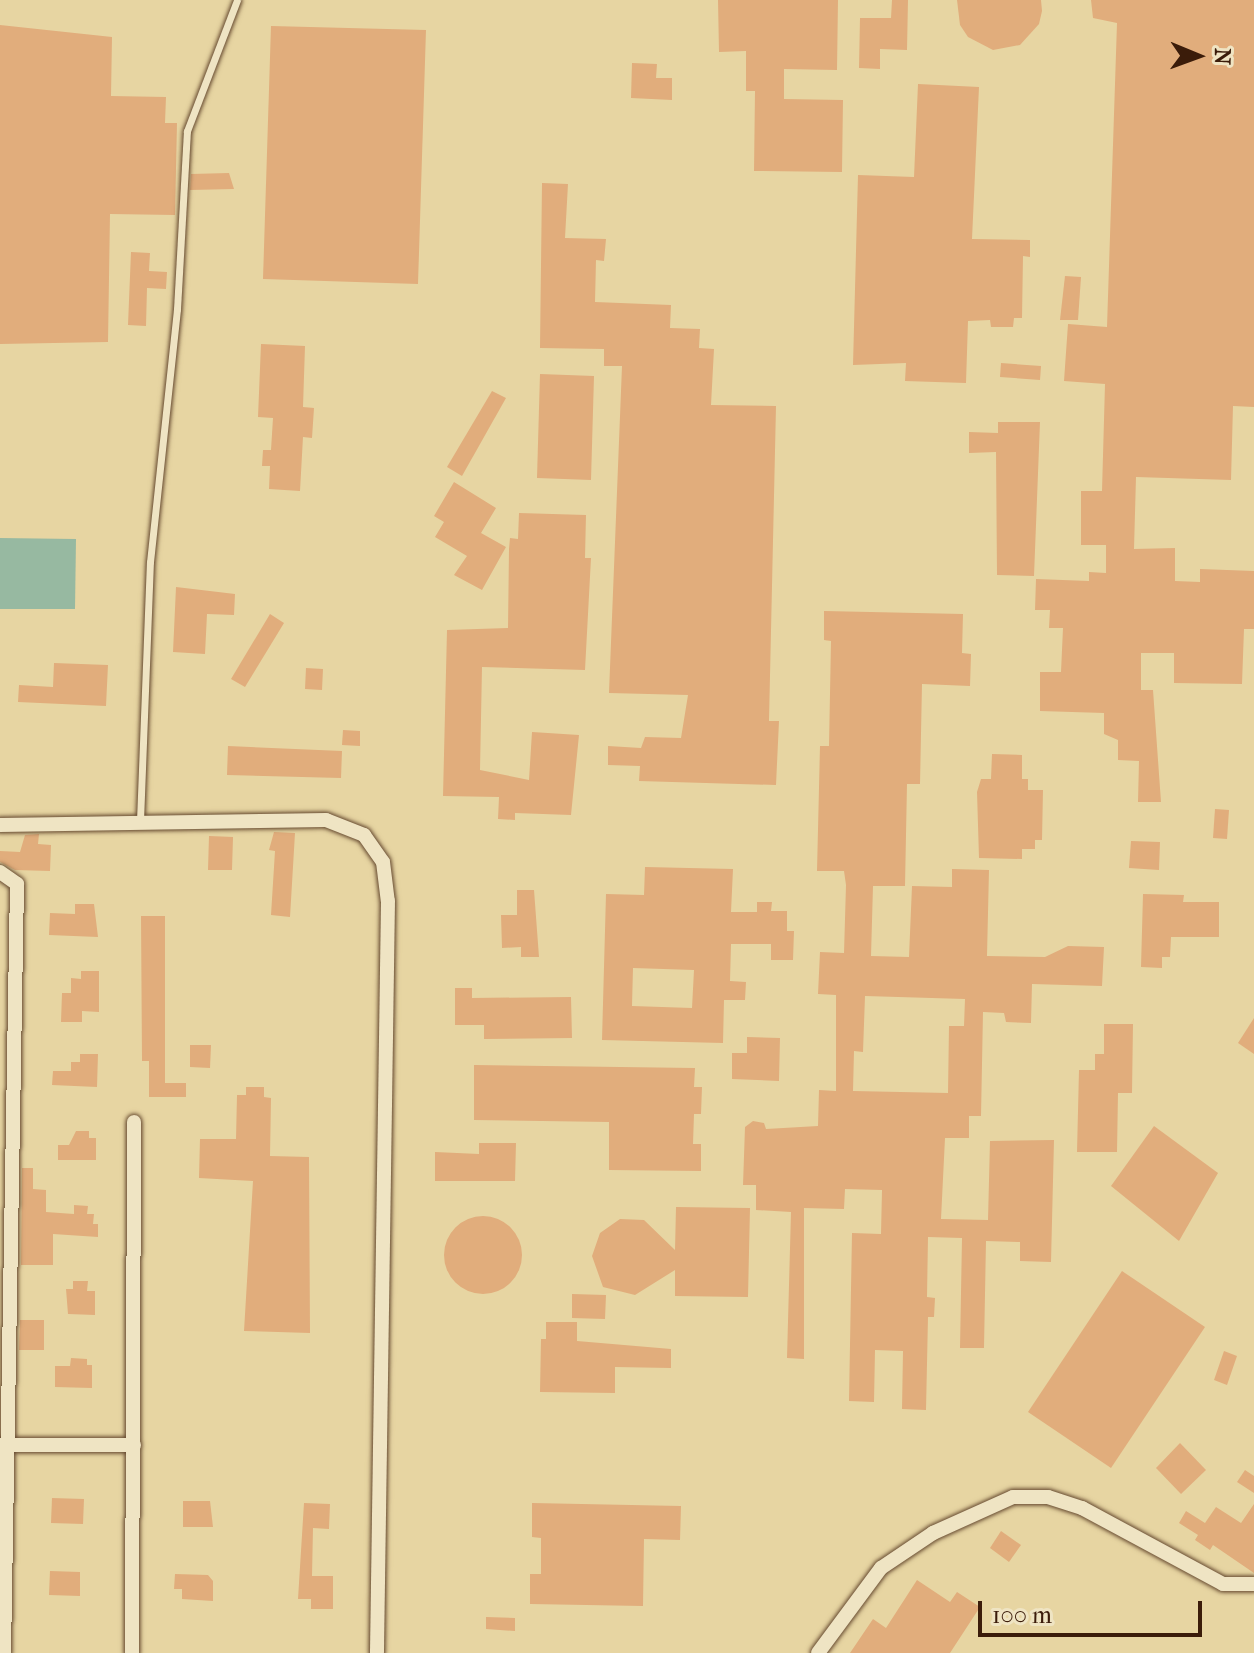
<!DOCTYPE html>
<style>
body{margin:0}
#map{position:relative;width:1254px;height:1653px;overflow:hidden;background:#e7d5a2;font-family:"IM FELL French Canon",serif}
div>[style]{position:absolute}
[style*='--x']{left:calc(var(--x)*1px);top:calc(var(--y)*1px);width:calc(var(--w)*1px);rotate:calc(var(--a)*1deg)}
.water>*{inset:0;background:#97b9a1}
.building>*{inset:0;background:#e1ad7c}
.round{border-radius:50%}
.roads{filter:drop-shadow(0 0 2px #664a30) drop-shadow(0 0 2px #664a30)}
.lane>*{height:7px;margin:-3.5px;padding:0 3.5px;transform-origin:3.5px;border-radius:3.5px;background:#efe4c3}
.street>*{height:14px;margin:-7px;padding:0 7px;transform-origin:7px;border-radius:7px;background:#efe4c3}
span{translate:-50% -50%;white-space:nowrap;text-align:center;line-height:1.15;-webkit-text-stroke:6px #efe4c3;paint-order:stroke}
.north{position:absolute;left:1158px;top:16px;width:80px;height:80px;-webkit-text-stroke:6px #efe4c3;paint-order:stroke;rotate:91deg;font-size:22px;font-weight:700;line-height:32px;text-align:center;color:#3b1c0a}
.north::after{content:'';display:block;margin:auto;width:28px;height:36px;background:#3b1c0a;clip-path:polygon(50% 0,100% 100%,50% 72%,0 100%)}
.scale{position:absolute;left:978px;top:1601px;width:224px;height:36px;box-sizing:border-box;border:4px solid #3b1c0a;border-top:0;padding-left:10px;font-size:24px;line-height:28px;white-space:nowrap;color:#3b1c0a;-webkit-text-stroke:6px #efe4c3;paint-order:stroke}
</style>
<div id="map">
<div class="water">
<div style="clip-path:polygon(0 538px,76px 539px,75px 609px,0 609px)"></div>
</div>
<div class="building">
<div style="clip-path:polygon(718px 0,838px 0,837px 70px,784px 69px,784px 99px,843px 100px,842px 172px,754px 171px,755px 91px,746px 91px,746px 51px,719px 52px)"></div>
<div style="clip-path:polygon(892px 0,908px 0,907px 50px,880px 49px,880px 69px,859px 68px,860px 18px,891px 18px)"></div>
<div style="clip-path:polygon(957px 0,1041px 0,1042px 11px,1039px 24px,1020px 45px,993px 50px,968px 37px,960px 25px)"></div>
<div style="clip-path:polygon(1091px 0,1254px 0,1254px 407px,1233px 406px,1231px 480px,1136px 477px,1134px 549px,1175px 548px,1175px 581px,1200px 582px,1200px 569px,1254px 571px,1254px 629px,1244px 629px,1242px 684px,1174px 683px,1174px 653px,1141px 653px,1141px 690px,1153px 690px,1161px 802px,1138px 802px,1139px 761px,1118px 760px,1118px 740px,1104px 734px,1104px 713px,1040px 711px,1040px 672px,1061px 672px,1063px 628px,1049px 628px,1050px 610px,1035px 610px,1036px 579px,1089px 581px,1089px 572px,1106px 573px,1106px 545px,1081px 545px,1081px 491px,1102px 491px,1105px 384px,1064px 381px,1068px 324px,1107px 327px,1117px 23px,1093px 18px)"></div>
<div style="clip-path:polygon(0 25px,112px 37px,111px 96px,166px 97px,165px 123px,177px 123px,175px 215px,110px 214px,108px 342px,0 344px)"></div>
<div style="clip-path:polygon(271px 26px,426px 30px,418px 284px,263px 279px)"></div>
<div style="clip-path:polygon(632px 63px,657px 64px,656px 78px,672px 78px,672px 100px,631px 98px)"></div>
<div style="clip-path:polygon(918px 84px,979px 87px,972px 239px,1030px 240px,1030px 257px,1023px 256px,1022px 318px,1014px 318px,1013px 327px,991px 327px,990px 320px,968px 321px,966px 383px,905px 381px,906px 363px,853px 365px,858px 175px,914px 177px)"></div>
<div style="clip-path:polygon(229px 173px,234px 189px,190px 190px,191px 174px)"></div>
<div style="clip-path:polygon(542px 183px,568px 184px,565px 238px,606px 239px,604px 261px,596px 260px,595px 302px,671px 305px,670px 328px,700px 329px,699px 348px,714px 349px,711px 405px,776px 406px,769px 721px,779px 721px,776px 785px,639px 781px,640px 766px,608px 765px,608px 746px,641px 748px,645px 737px,681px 738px,688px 695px,609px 693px,622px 366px,604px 366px,604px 349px,540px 348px)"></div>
<div style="clip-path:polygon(131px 252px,150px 253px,149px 271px,167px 272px,166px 289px,147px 288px,146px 326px,128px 325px)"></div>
<div style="clip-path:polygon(1065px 276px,1081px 277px,1078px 320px,1060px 320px)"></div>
<div style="clip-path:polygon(261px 344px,305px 346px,303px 407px,314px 408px,312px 438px,303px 437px,300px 491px,269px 489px,270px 466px,262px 466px,263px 450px,271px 450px,273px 418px,258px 417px)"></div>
<div style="clip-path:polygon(1001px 363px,1041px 366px,1040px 380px,1000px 377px)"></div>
<div style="clip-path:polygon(540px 374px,594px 376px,591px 480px,537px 478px)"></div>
<div style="clip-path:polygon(492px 391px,506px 398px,462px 476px,447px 467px)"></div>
<div style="clip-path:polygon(998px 422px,1040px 422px,1034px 576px,997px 575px,996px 452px,969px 453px,969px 432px,998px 433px)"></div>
<div style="clip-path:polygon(454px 482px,496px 508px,481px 533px,506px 547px,482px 590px,454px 575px,467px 556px,435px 537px,444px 522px,434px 516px)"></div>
<div style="clip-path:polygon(519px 513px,586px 515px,585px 558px,591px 558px,585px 670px,482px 667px,480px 770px,529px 780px,532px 732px,579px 735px,571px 815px,515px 813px,515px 820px,498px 819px,499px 797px,443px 796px,447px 630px,508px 628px,509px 549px,510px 538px,518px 539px)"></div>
<div style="clip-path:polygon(176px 587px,235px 594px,234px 615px,207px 614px,205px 654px,173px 652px)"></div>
<div style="clip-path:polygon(evenodd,824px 611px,963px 614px,962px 653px,971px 654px,970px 686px,922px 684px,920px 784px,907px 784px,905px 886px,873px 886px,871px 956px,909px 957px,912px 886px,952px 887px,952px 869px,989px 870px,987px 956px,1045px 957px,1068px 946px,1104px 947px,1102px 986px,1032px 984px,1031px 1023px,1006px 1022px,1004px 1013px,983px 1012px,981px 1116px,969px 1116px,969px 1138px,945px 1138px,941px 1219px,988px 1220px,990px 1141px,1054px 1140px,1051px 1262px,1020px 1261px,1020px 1242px,986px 1241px,984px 1348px,960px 1348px,962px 1238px,928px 1237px,927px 1297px,935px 1298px,934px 1317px,928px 1317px,926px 1410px,902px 1409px,903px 1351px,875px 1350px,874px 1402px,849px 1401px,852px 1233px,881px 1234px,882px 1190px,845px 1189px,844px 1209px,804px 1208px,804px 1359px,787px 1358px,791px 1212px,756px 1210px,756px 1185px,743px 1185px,745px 1127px,753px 1121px,764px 1123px,766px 1129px,818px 1126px,819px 1090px,836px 1091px,836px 995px,818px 994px,820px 952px,844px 953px,846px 885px,844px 871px,817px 871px,820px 746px,829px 746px,831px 641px,824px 640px,824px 611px,865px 996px,965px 999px,964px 1026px,949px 1026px,948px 1093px,853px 1091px,854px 1051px,863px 1052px,865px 996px)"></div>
<div style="clip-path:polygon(270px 614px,284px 623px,245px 687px,231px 679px)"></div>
<div style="clip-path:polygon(54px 663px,108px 665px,106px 706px,18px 702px,19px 685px,53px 687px)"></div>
<div style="clip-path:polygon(306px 668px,323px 669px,322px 690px,305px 689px)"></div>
<div style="clip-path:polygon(343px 730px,360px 731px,360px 746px,342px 745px)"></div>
<div style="clip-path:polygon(228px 746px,342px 751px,341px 778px,227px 775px)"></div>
<div style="clip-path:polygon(992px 754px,1022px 755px,1022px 779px,1028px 779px,1028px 790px,1043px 790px,1042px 840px,1035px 840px,1035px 849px,1022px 849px,1022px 859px,979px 858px,977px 792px,981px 779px,991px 779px)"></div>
<div style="clip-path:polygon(1215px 809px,1229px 810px,1227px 839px,1213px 838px)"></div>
<div style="clip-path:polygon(274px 832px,295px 833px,290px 917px,271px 915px,275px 851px,269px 850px)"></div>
<div style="clip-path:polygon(39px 834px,38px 844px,51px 845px,50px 871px,15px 870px,0 862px,0 851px,20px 852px,25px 835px)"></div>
<div style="clip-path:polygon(209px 836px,233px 837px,232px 870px,208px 870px)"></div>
<div style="clip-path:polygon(1131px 841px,1160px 842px,1159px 870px,1129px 868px)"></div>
<div style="clip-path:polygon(evenodd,645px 867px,733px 869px,731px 912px,757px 912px,757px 902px,772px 902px,771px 911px,787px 911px,787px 931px,794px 931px,793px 960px,771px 960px,771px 944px,731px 944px,730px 981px,746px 982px,745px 1000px,724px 1000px,723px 1043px,602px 1040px,606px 894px,644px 895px,645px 867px,633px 968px,694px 970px,692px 1008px,632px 1006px,633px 968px)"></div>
<div style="clip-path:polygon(517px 890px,534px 890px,539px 957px,521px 957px,521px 947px,502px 948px,501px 915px,517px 915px)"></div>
<div style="clip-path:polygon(1143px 894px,1184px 895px,1183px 902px,1219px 902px,1219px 937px,1171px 937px,1170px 957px,1162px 957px,1162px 968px,1141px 967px)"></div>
<div style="clip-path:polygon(75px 904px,94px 904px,98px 937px,49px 935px,50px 913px,75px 914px)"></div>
<div style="clip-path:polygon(141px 916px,165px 916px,165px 1083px,186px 1083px,186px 1097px,149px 1097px,149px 1061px,142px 1061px)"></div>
<div style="clip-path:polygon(81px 971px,99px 971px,99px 1012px,82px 1011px,82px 1022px,61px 1022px,62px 993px,71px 993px,71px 978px,81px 979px)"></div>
<div style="clip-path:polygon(455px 988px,472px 988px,472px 998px,571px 997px,572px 1038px,484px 1039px,484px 1025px,455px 1025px)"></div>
<div style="clip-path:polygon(1254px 1018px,1254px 1054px,1238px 1043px)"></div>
<div style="clip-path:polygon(1104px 1024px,1133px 1024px,1132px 1093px,1118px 1093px,1117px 1152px,1077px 1152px,1079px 1070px,1095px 1070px,1095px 1054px,1104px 1054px)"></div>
<div style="clip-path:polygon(747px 1037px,780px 1038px,779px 1081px,732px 1079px,732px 1053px,747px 1053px)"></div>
<div style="clip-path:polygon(190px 1045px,211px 1045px,210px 1068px,190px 1067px)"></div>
<div style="clip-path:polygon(80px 1054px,98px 1054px,97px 1087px,52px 1085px,53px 1071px,71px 1071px,71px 1062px,80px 1062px)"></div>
<div style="clip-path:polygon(474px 1065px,695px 1068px,694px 1087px,702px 1087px,701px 1114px,694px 1114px,693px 1144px,701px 1144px,701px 1171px,609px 1170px,609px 1122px,474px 1120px)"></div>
<div style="clip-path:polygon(246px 1087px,264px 1087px,264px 1097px,271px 1098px,270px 1156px,309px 1157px,310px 1333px,244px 1331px,253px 1181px,199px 1178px,200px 1139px,236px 1139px,237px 1095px,246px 1095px)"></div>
<div style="clip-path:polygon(1154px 1126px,1218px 1173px,1179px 1241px,1111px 1186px)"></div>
<div style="clip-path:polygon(76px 1131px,89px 1131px,89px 1138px,96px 1138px,96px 1160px,58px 1160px,58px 1145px,69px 1145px)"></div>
<div style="clip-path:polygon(479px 1143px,516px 1143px,515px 1181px,435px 1181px,435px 1152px,479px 1154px)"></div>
<div style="clip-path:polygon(22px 1168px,33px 1168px,33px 1189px,46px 1190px,46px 1212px,74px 1214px,74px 1205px,88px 1206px,87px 1214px,94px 1214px,93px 1224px,98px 1224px,98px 1237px,53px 1234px,53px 1265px,21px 1265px)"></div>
<div style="clip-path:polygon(676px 1207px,750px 1208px,748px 1297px,675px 1296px,675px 1270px,635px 1295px,603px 1287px,592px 1256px,600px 1233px,620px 1219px,644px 1220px,675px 1250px)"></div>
<div class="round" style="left:444px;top:1216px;width:78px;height:78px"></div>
<div style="clip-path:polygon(1122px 1271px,1205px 1327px,1111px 1468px,1028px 1412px)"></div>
<div style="clip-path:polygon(73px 1281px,88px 1281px,87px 1291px,95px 1291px,95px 1315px,68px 1314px,66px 1289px,73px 1289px)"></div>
<div style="clip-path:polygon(572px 1294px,606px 1295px,605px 1319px,572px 1318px)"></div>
<div style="clip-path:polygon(20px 1320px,44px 1320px,44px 1350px,19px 1350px)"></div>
<div style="clip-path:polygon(546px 1322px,577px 1322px,577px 1341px,671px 1349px,671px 1368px,615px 1367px,615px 1393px,540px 1392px,541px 1339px,546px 1339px)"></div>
<div style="clip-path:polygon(1224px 1351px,1237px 1356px,1227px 1385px,1214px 1380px)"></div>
<div style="clip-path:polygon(71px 1358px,87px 1359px,87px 1365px,92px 1365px,92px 1388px,55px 1387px,55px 1366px,70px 1366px)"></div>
<div style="clip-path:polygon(1180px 1443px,1206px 1470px,1181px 1494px,1156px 1468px)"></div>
<div style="clip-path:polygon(1245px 1470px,1254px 1476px,1254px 1493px,1237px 1482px)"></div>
<div style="clip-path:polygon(52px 1498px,84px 1499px,83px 1524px,51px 1523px)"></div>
<div style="clip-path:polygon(183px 1501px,210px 1501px,213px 1527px,183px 1527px)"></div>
<div style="clip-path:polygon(304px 1503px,330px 1504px,329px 1529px,313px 1528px,312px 1576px,333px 1576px,333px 1609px,311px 1609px,311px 1599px,298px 1599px)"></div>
<div style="clip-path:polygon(532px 1503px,681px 1506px,680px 1540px,644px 1539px,643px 1606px,530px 1604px,530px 1574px,541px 1574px,541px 1538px,532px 1537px)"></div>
<div style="clip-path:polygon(1254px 1504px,1254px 1573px,1213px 1545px,1210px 1550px,1195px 1540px,1198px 1535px,1179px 1523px,1186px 1511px,1205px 1523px,1216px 1507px,1241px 1523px)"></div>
<div style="clip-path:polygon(1001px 1531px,1021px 1545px,1009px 1562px,990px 1548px)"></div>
<div style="clip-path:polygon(50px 1571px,80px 1572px,80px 1596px,49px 1595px)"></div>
<div style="clip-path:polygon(175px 1574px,208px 1575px,213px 1581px,213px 1601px,182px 1599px,182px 1589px,174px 1589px)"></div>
<div style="clip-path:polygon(917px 1580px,950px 1602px,957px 1592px,980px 1607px,950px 1653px,850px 1653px,873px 1619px,886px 1628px)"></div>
<div style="clip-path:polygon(486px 1617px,515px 1618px,515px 1631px,486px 1629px)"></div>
</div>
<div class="roads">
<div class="lane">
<div style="--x:140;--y:821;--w:259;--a:-87.8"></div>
<div style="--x:150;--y:562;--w:254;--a:-83.9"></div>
<div style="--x:177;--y:309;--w:178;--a:-86.8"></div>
<div style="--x:187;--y:131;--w:140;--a:-69.1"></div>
</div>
<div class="street">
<div style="--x:0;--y:825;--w:326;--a:-0.9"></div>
<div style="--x:326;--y:820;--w:41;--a:21.5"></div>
<div style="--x:364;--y:835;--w:33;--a:55"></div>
<div style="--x:383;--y:862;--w:39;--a:83"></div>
<div style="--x:388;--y:901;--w:752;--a:90.84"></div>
<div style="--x:0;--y:872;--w:21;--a:35"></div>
<div style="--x:17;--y:884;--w:769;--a:90.97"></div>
<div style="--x:0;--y:1445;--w:134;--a:0"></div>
<div style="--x:132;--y:1653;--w:531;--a:-89.78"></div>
<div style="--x:818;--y:1653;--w:106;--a:-53.5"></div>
<div style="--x:881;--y:1568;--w:63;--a:-33.9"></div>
<div style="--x:933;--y:1533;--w:88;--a:-24.2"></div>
<div style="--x:1013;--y:1497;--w:35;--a:0"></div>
<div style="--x:1048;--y:1497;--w:36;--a:18"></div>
<div style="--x:1082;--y:1508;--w:160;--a:28.3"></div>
<div style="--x:1223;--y:1584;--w:31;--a:0"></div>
</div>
</div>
<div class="north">N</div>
<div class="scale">100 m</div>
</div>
